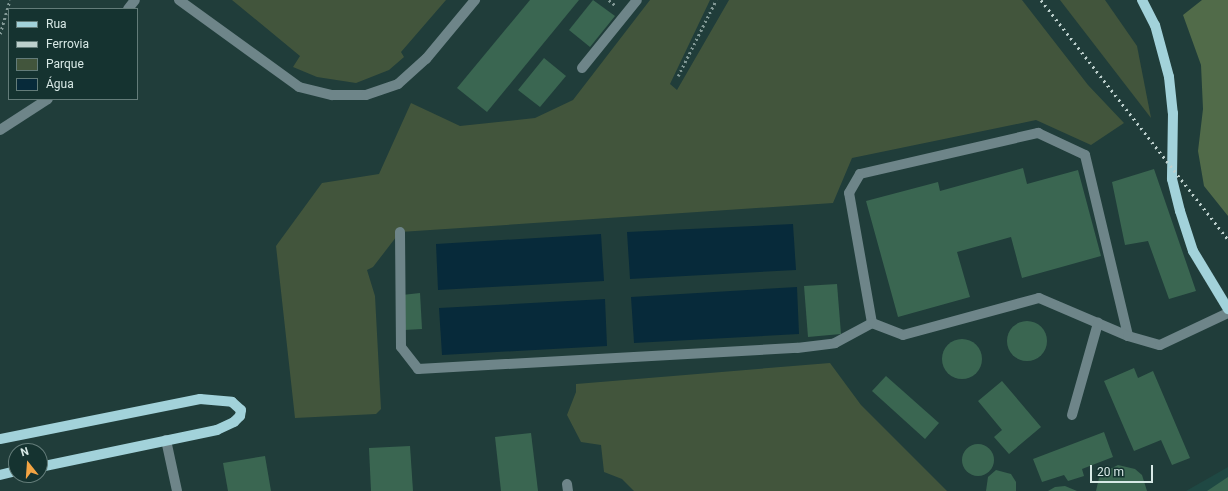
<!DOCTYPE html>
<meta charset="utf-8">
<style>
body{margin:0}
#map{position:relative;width:1228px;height:491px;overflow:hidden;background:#203d3a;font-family:Roboto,sans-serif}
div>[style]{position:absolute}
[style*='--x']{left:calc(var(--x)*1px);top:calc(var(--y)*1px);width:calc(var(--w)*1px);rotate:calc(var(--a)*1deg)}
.built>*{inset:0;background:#1f4843}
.green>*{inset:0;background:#42553c}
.forest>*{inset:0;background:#516b49}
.water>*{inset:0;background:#072a3a}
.building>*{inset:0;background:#3a6651}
.round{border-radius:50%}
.path>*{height:2.5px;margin-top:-1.25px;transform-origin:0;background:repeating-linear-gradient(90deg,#829996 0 2px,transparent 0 5px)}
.minor>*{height:10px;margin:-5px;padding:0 5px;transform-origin:5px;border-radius:5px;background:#6e8589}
.major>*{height:10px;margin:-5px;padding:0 5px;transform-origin:5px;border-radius:5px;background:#a2d2da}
.rail>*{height:3px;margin-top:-1.5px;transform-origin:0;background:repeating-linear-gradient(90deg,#bdd0cd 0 2px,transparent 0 6px)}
span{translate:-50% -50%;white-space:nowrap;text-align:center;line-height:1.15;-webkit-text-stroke:3px #153330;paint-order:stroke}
.legend{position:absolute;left:8px;top:8px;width:130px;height:92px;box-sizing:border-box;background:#153330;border:1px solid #637c79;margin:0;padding:5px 7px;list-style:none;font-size:12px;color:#d8e9e6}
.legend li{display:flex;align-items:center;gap:8px;height:20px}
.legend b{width:20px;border:1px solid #637c79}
.north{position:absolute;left:8px;top:443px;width:40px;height:40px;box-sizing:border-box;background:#153330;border:1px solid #637c79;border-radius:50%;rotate:343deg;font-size:11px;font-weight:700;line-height:16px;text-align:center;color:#d8e9e6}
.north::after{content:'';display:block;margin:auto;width:14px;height:18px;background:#f3a443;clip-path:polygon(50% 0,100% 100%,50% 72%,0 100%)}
.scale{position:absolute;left:1090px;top:465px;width:63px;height:18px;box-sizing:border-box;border:2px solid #d8e9e6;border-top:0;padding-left:5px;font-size:12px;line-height:14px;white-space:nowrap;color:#d8e9e6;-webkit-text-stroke:3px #153330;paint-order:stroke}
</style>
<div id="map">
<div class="built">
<div style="clip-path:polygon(1228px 467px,1228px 491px,1186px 491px)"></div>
</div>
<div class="green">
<div style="clip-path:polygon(232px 0,446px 0,401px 52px,404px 57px,389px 70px,356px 83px,317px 77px,293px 67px,300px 56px)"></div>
<div style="clip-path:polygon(650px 0,710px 0,670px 84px,677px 90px,729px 0,1022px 0,1088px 85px,1124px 123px,1091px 145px,1036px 120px,852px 158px,833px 203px,400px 232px,373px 267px,367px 270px,375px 296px,381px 409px,376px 414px,295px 418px,276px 246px,322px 183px,379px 174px,411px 103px,460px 126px,535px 118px,573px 100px)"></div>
<div style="clip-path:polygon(1060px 0,1105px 0,1137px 46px,1151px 118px)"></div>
<div style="clip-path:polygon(830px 363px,861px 405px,947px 491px,634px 491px,622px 479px,604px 472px,601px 445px,581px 442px,567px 415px,576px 392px,576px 384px)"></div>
</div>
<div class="forest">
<div style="clip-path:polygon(1202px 0,1228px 0,1228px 216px,1204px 186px,1198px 151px,1203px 109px,1201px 65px,1183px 15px)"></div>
</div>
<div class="water">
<div style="clip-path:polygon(793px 224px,796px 270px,630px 279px,627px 232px)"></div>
<div style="clip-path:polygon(601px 234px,604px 281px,438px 290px,436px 244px)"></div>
<div style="clip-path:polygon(797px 287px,799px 334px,634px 343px,631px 297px)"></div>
<div style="clip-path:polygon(605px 299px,607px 346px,442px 355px,439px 308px)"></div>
</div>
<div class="building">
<div style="clip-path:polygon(530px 0,579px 0,487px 112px,457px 88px)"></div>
<div style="clip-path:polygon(593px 0,615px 16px,590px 47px,569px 30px)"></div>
<div style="clip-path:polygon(544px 58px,566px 76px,540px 107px,518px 90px)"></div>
<div style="clip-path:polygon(1023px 168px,1027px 184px,1078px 170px,1101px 256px,1022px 278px,1011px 237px,957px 252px,970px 297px,898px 317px,866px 201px,938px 182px,940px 191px)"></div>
<div style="clip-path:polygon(1154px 169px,1196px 291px,1169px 299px,1148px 241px,1125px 245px,1112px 182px)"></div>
<div style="clip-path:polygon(837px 284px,841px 334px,808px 337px,804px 286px)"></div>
<div style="clip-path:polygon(420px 293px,422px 329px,404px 330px,402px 295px)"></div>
<div class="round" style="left:1007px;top:321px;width:40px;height:40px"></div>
<div class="round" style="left:942px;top:339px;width:40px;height:40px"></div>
<div style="clip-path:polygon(1134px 368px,1138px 378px,1153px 371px,1190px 458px,1172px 465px,1161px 440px,1134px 451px,1104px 381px)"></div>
<div style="clip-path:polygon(886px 376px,939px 423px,925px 439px,872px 391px)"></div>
<div style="clip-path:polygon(1002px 381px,1041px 427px,1009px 454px,994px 437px,1002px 430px,978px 401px)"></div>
<div style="clip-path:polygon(1104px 432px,1113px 457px,1082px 469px,1084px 476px,1068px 481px,1064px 475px,1042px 482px,1033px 459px)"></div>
<div style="clip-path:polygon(531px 433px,538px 491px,501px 491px,495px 437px)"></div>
<div class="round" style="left:962px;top:444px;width:32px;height:32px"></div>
<div style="clip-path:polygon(410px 446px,413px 491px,371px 491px,369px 448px)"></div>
<div style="clip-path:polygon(265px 456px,271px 491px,228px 491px,223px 463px)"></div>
<div style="clip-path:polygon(1118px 465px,1135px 469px,1142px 475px,1147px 491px,1096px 491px,1099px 478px,1104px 472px)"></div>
<div style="clip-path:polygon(996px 470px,1011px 474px,1016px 482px,1016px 491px,986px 491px,988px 477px)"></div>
<div style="clip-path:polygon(1228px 477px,1228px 491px,1207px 491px)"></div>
<div style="clip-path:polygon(1065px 486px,1077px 491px,1048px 491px,1055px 487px)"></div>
</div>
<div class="path">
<div style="--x:609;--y:0;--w:8;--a:40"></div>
<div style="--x:0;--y:34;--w:35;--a:-74"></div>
<div style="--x:678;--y:76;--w:85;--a:-63.4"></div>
</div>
<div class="minor">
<div style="--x:179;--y:0;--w:148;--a:35.9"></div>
<div style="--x:299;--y:87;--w:34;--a:14"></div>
<div style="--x:332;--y:95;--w:34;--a:0"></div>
<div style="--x:366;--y:95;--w:34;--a:-19"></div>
<div style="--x:398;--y:84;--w:38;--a:-42"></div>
<div style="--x:426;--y:59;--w:77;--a:-50.3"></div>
<div style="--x:128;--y:9;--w:11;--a:-52"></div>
<div style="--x:582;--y:68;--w:87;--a:-51"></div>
<div style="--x:0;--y:130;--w:57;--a:-32.9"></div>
<div style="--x:400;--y:232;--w:115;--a:89.5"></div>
<div style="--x:401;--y:347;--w:28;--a:52"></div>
<div style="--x:418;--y:369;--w:380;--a:-3.2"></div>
<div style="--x:797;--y:348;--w:38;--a:-7"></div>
<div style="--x:835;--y:343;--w:42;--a:-28.4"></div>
<div style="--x:872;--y:323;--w:132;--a:-100"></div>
<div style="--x:849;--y:193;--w:22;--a:-60"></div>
<div style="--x:860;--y:174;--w:183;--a:-13"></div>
<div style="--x:1038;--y:133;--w:52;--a:25.1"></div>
<div style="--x:1085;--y:155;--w:186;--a:76.6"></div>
<div style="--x:872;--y:323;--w:33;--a:21"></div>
<div style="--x:903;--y:335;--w:141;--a:-15.2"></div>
<div style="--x:1039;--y:298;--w:97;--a:23.1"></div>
<div style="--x:1128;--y:336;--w:33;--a:16"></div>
<div style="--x:1160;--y:345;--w:75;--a:-25.2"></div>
<div style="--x:1072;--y:415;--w:96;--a:-74.2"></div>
<div style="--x:166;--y:440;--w:52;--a:77.8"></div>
<div style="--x:567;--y:484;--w:7;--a:82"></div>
</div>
<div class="major">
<div style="--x:1142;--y:0;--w:28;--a:63"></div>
<div style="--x:1155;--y:25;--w:54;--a:74.9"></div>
<div style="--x:1169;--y:77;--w:36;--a:84"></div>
<div style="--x:1173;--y:113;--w:66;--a:90.9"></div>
<div style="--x:1172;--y:179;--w:33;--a:76"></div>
<div style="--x:1180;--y:211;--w:42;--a:72"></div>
<div style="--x:1193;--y:251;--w:68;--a:58.9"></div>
<div style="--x:0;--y:439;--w:204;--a:-11.3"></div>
<div style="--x:200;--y:399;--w:32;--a:5"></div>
<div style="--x:232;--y:402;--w:12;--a:42"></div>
<div style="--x:241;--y:410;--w:6;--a:99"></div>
<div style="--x:240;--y:416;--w:8;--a:135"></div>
<div style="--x:234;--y:422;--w:19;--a:155"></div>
<div style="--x:217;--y:430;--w:181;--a:168.2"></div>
<div style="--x:0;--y:475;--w:16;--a:-14"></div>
</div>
<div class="rail">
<div style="--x:1041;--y:0;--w:303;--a:52"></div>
</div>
<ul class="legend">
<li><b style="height:5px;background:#a2d2da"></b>Rua</li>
<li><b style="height:5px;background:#bdd0cd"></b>Ferrovia</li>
<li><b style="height:11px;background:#42553c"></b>Parque</li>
<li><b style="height:11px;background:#072a3a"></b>Água</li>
</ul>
<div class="north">N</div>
<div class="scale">20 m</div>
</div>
